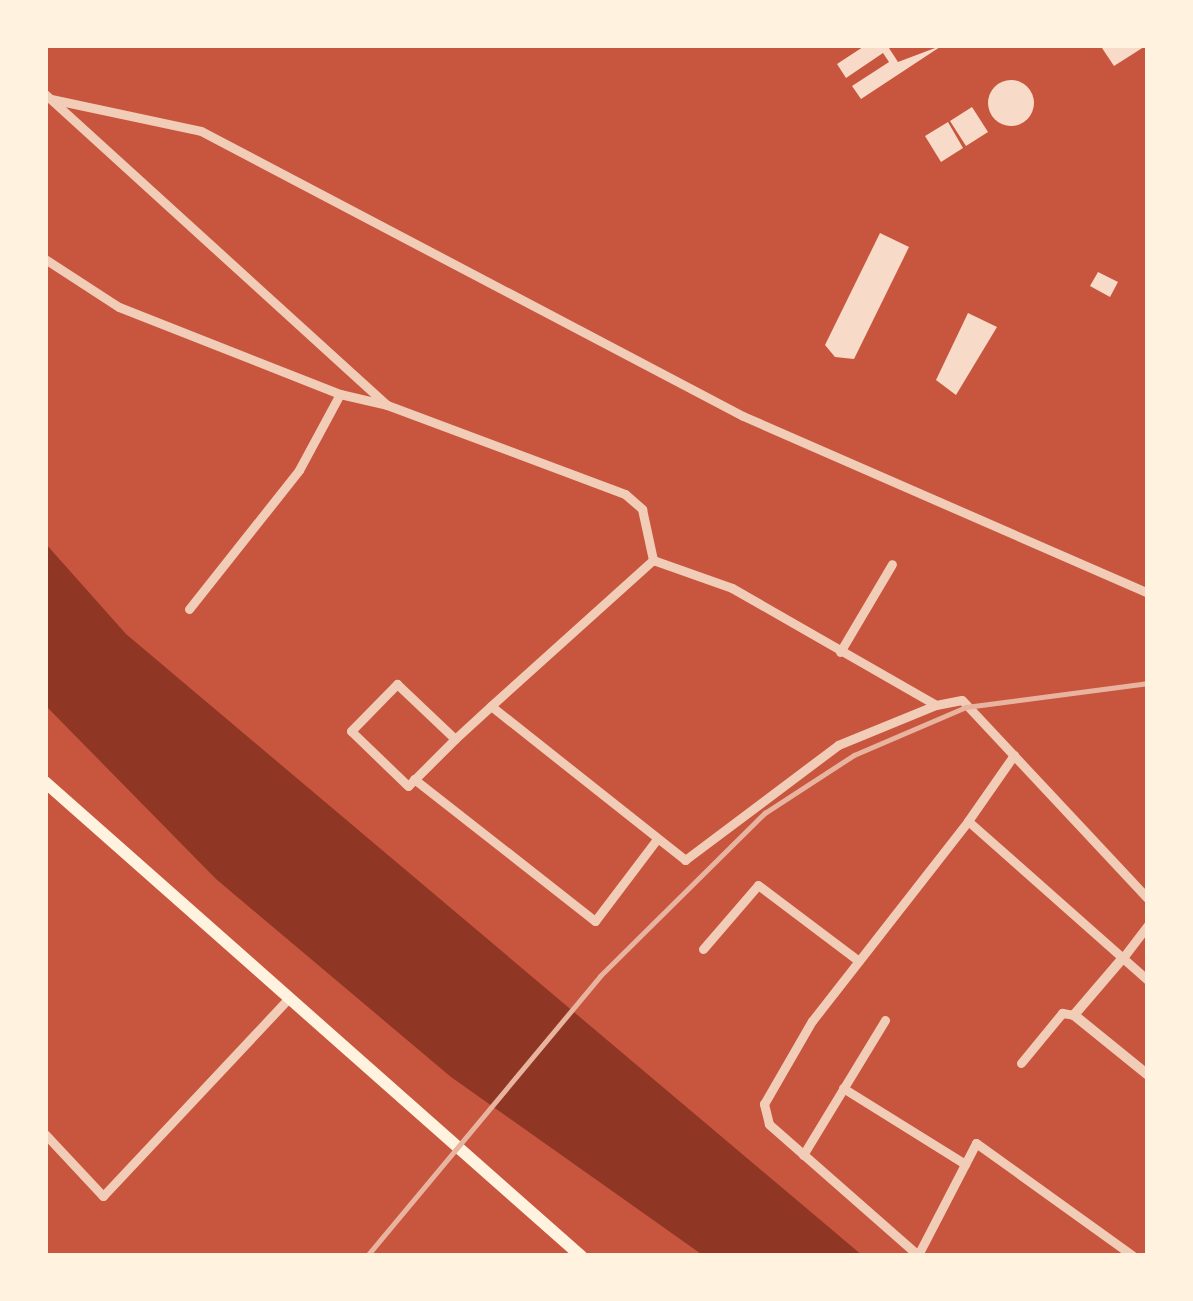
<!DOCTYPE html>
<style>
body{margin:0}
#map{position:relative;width:1193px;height:1301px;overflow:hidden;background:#c8553d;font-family:Figtree,sans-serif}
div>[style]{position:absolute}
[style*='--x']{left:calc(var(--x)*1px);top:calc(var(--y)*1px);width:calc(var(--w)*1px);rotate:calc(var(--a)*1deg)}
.water>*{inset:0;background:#8f3625}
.building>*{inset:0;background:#f7dbc8}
.round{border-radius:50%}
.minor>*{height:9px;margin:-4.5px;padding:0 4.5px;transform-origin:4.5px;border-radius:4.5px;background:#f1ccb7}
.tertiary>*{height:10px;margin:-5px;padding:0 5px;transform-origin:5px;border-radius:5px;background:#f1ccb7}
.secondary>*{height:12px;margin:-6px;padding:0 6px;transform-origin:6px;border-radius:6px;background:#fff3e0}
.rail>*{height:4.5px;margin:-2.25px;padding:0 2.25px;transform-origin:2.25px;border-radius:2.25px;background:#e9b49f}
span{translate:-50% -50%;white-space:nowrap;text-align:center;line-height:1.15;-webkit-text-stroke:9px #fff3e0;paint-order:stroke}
.frame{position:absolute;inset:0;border:48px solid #fff3e0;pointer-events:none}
</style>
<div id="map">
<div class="water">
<div style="clip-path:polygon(45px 543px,126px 634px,863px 1256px,704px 1256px,451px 1077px,216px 879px,45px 705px)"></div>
</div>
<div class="building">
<div style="clip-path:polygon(866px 45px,887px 45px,898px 62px,943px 45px,861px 99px,852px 86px,889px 62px,883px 53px,846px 78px,837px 64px)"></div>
<div style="clip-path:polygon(1100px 45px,1147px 45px,1114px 66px)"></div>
<div class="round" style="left:988px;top:80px;width:46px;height:46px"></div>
<div style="clip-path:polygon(972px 107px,988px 132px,966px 146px,950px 121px)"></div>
<div style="clip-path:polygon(948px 122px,963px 148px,941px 162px,925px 136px)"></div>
<div style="clip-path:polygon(880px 233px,909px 247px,854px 359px,835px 357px,825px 345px)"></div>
<div style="clip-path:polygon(1098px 272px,1118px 282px,1110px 297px,1090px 286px)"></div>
<div style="clip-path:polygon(968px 313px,997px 327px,956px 395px,936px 380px)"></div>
</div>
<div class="minor">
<div style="--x:45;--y:94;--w:462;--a:42.3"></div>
<div style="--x:387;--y:405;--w:254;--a:20.5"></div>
<div style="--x:625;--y:494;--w:23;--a:41"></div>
<div style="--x:642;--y:509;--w:52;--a:77.8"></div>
<div style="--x:653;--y:560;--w:84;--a:19.5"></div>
<div style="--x:732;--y:588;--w:235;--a:29.8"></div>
<div style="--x:936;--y:705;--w:26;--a:-11"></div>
<div style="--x:962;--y:700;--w:272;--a:46.9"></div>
<div style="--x:51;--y:99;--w:153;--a:12"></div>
<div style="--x:201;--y:131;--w:612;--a:27.74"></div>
<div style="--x:743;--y:416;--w:442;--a:23.6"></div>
<div style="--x:45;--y:259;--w:88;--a:33"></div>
<div style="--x:119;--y:307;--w:238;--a:21.5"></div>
<div style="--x:653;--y:560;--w:218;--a:138"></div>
<div style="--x:491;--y:706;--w:248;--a:38.4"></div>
<div style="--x:685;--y:860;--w:191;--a:-36.9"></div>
<div style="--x:838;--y:745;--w:106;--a:-22.2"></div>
<div style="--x:189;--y:609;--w:177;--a:-51.6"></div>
<div style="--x:299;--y:470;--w:86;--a:-61.7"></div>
<div style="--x:340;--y:394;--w:48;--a:13.2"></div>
<div style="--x:840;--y:652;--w:102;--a:-59.4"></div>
<div style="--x:455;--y:739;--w:66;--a:135"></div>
<div style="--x:408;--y:786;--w:79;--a:-136"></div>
<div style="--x:351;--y:731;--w:66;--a:-45.6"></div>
<div style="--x:397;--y:684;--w:80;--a:43.5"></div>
<div style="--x:455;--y:739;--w:49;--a:-42.5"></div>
<div style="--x:1014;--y:755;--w:80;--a:124.9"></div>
<div style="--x:968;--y:821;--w:240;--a:41.5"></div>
<div style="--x:414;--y:779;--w:230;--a:38.1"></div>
<div style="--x:595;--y:921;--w:103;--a:-52.9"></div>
<div style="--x:703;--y:949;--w:84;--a:-49.3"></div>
<div style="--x:758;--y:885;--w:126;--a:37"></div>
<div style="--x:1122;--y:959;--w:43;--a:-52.6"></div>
<div style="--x:1021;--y:1063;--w:65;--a:-50.6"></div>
<div style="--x:1062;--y:1013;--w:12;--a:9"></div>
<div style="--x:843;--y:1088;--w:144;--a:31.9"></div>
<div style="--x:45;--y:1134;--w:85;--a:46.9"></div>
<div style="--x:103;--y:1196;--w:269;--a:-46.8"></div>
<div style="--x:803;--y:1155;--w:158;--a:-58.7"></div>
<div style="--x:918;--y:1255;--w:126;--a:-62.6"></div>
<div style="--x:976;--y:1143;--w:193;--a:35.7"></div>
<div style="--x:919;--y:1256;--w:200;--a:-138.7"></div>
<div style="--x:769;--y:1124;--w:21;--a:-104"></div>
<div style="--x:764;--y:1104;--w:96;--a:-60"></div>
<div style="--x:812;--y:1021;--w:254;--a:-52"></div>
</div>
<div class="tertiary">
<div style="--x:1122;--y:959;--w:74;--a:130.6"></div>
<div style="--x:1074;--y:1015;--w:95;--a:39"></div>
</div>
<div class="secondary">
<div style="--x:45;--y:782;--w:716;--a:41.49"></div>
</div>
<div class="rail">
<div style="--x:367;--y:1256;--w:364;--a:-50.2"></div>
<div style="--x:600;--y:976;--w:232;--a:-44.7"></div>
<div style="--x:765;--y:813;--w:106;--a:-33.1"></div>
<div style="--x:854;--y:755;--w:122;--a:-23.2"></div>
<div style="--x:966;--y:707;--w:184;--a:-7.5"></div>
</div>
<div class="frame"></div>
</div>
